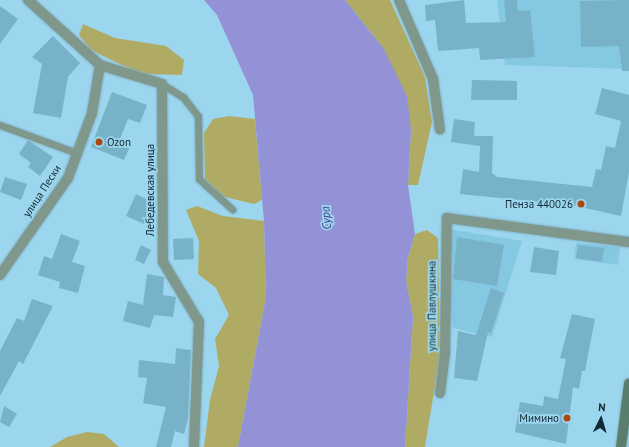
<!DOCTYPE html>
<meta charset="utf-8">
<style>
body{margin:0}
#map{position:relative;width:629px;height:447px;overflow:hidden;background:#9cd6ee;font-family:"PT Sans",sans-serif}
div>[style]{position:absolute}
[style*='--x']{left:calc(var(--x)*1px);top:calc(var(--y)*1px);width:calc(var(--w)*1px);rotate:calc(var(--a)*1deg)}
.built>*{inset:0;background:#85c8e2}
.green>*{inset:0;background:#b0ab64}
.water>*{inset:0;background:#9492d7}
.building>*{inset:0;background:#78b2c9}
.roads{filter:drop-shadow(0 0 1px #80b3c8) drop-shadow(0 0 1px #80b3c8)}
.lane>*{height:7px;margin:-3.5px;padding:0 3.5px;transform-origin:3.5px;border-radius:3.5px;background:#80978c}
.street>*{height:10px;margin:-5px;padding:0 5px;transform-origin:5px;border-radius:5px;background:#80978c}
.secondary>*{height:10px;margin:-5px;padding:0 5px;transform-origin:5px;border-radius:5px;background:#5a7d6d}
.dots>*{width:11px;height:11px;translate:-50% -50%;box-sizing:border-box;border:2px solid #9cd6ee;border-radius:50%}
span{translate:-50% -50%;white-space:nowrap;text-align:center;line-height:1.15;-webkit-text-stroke:3.5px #9cd6ee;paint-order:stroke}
.poi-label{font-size:11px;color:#112932}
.left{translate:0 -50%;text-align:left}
.right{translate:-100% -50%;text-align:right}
.street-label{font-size:11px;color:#112932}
.water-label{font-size:12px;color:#463c8d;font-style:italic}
.north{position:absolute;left:581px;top:399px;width:40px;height:40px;-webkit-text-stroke:3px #9cd6ee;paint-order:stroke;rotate:5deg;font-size:11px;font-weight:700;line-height:16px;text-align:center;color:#112932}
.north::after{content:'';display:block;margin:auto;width:14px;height:18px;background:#112932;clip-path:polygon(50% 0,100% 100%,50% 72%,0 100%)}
</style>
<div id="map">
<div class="built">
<div style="clip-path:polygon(497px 0,629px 0,629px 69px,505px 65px)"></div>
<div style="clip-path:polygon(449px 229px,522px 241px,492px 337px,453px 328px,447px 278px)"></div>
<div style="clip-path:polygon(576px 243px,620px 247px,618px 265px,574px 259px)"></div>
</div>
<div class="green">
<div style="clip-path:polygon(345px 0,390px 0,425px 77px,432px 122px,418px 185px,408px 185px,411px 129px,384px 49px)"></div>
<div style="clip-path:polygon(83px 24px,115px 38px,166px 46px,184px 60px,182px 75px,140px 74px,91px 50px,79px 35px)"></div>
<div style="clip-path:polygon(229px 116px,255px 119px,262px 200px,254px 204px,217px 195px,205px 181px,204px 133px,213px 119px)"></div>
<div style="clip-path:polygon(197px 206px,223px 216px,264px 221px,266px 297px,238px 447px,204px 447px,210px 400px,219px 366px,215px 339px,229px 315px,216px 288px,198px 274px,199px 241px,186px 210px)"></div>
<div style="clip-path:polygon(427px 230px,438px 238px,440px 355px,425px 447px,405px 447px,413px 316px,406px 281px,408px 257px,415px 234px)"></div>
<div style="clip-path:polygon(87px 432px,104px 434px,119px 447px,50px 447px,67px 437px)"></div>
</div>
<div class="water">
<div style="clip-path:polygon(204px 0,345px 0,384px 49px,407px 96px,411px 129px,408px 185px,415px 234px,408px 257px,406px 281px,413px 316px,405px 447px,238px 447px,266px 297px,264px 221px,253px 95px,217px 15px)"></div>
</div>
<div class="building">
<div style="clip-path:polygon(464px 0,466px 23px,506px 22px,504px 0,517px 0,518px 11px,530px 10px,535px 57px,480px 60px,479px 48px,438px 51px,435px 20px,426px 21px,425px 5px)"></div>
<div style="clip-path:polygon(629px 0,629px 71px,622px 71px,619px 46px,581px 47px,580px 1px)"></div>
<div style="clip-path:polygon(0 6px,18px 19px,0 44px)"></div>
<div style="clip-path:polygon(53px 36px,80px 63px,68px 77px,61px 118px,33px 113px,42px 64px,32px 57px)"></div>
<div style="clip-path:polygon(472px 80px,517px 81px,517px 100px,471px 100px)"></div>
<div style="clip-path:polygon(602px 88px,629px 95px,629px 172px,621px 216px,572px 205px,460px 194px,463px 169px,479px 172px,480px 146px,451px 142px,454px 119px,475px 122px,474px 136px,493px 136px,492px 173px,497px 177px,592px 187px,596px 169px,601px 170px,606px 146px,615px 148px,621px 121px,595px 114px)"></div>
<div style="clip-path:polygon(112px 92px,147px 105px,140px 123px,128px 119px,120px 139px,131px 144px,124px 160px,91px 147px)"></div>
<div style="clip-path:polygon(28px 140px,53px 157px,40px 176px,28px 167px,31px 163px,19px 154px)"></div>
<div style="clip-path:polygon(5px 177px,27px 184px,21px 200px,0 192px)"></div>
<div style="clip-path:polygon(136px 194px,154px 203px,144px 224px,126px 216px)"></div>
<div style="clip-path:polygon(61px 234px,80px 241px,72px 262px,85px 266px,78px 293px,59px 288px,60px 282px,38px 275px,44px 256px,52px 259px)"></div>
<div style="clip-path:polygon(457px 237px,504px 245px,497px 286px,453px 279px)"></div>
<div style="clip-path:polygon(193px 238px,194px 259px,174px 260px,173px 239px)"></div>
<div style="clip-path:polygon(141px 245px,151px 250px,144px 264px,135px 260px)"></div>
<div style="clip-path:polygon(578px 245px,604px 248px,602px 262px,576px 258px)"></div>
<div style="clip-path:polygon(534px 247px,559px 251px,556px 275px,530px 272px)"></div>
<div style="clip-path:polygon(147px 274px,164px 277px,163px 295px,176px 297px,173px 317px,154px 315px,150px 328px,123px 321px,128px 301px,143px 305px)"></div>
<div style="clip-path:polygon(491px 288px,504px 293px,491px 333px,488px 332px,477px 381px,454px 378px,458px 331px,476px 335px)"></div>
<div style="clip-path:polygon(32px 299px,53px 306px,23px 364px,19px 361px,0 396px,0 351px,17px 318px,24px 321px)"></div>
<div style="clip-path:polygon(572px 314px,595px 319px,585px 371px,582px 371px,579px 389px,573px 387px,566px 444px,515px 432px,520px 402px,543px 406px,544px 396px,558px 399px,566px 359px,560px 358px)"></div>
<div style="clip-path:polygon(176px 348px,191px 350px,188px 419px,184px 434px,175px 431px,171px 447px,156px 447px,166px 407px,143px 403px,147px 378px,138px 377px,139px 360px,175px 364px)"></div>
<div style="clip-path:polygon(4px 406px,17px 414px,9px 427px,0 422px)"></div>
</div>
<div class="roads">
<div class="lane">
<div style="--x:162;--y:84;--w:25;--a:32"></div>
<div style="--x:183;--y:97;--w:24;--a:52"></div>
<div style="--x:198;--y:116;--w:63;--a:89.1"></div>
<div style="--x:199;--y:179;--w:45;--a:42.3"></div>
<div style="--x:0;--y:125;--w:82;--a:20"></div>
</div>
<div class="street">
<div style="--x:28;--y:0;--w:97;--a:42.1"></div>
<div style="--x:100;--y:65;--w:65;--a:17"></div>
<div style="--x:162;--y:84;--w:178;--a:89.7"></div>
<div style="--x:163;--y:262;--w:70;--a:59"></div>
<div style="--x:199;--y:322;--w:125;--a:92.3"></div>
<div style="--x:399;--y:0;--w:86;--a:66.7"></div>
<div style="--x:433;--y:79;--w:51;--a:82.2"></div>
<div style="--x:0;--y:275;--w:118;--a:-55"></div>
<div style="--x:68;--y:178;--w:69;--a:-69.7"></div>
<div style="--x:92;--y:113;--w:49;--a:-80.5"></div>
<div style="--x:440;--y:393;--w:40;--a:-82.9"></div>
<div style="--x:445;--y:353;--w:135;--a:-89.2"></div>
<div style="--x:447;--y:218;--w:184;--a:7.5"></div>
</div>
<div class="secondary">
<div style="--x:621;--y:447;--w:64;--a:-82.8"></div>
</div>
</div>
<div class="dots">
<div style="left:99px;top:142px;background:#ab480e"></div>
<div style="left:581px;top:204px;background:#ab480e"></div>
<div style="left:567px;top:418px;background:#ab480e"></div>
</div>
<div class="poi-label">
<span class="left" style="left:107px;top:142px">Ozon</span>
<span class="right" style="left:573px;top:204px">Пенза 440026</span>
<span class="right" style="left:559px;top:418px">Мимино</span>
</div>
<div class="street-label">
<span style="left:150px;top:190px;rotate:-90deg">Лебедевская улица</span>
<span style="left:42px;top:191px;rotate:-57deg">улица Пески</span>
<span style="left:432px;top:306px;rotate:-90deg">улица Павлушкина</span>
</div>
<div class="water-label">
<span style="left:326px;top:218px;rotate:-94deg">Сура</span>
</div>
<div class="north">N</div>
</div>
